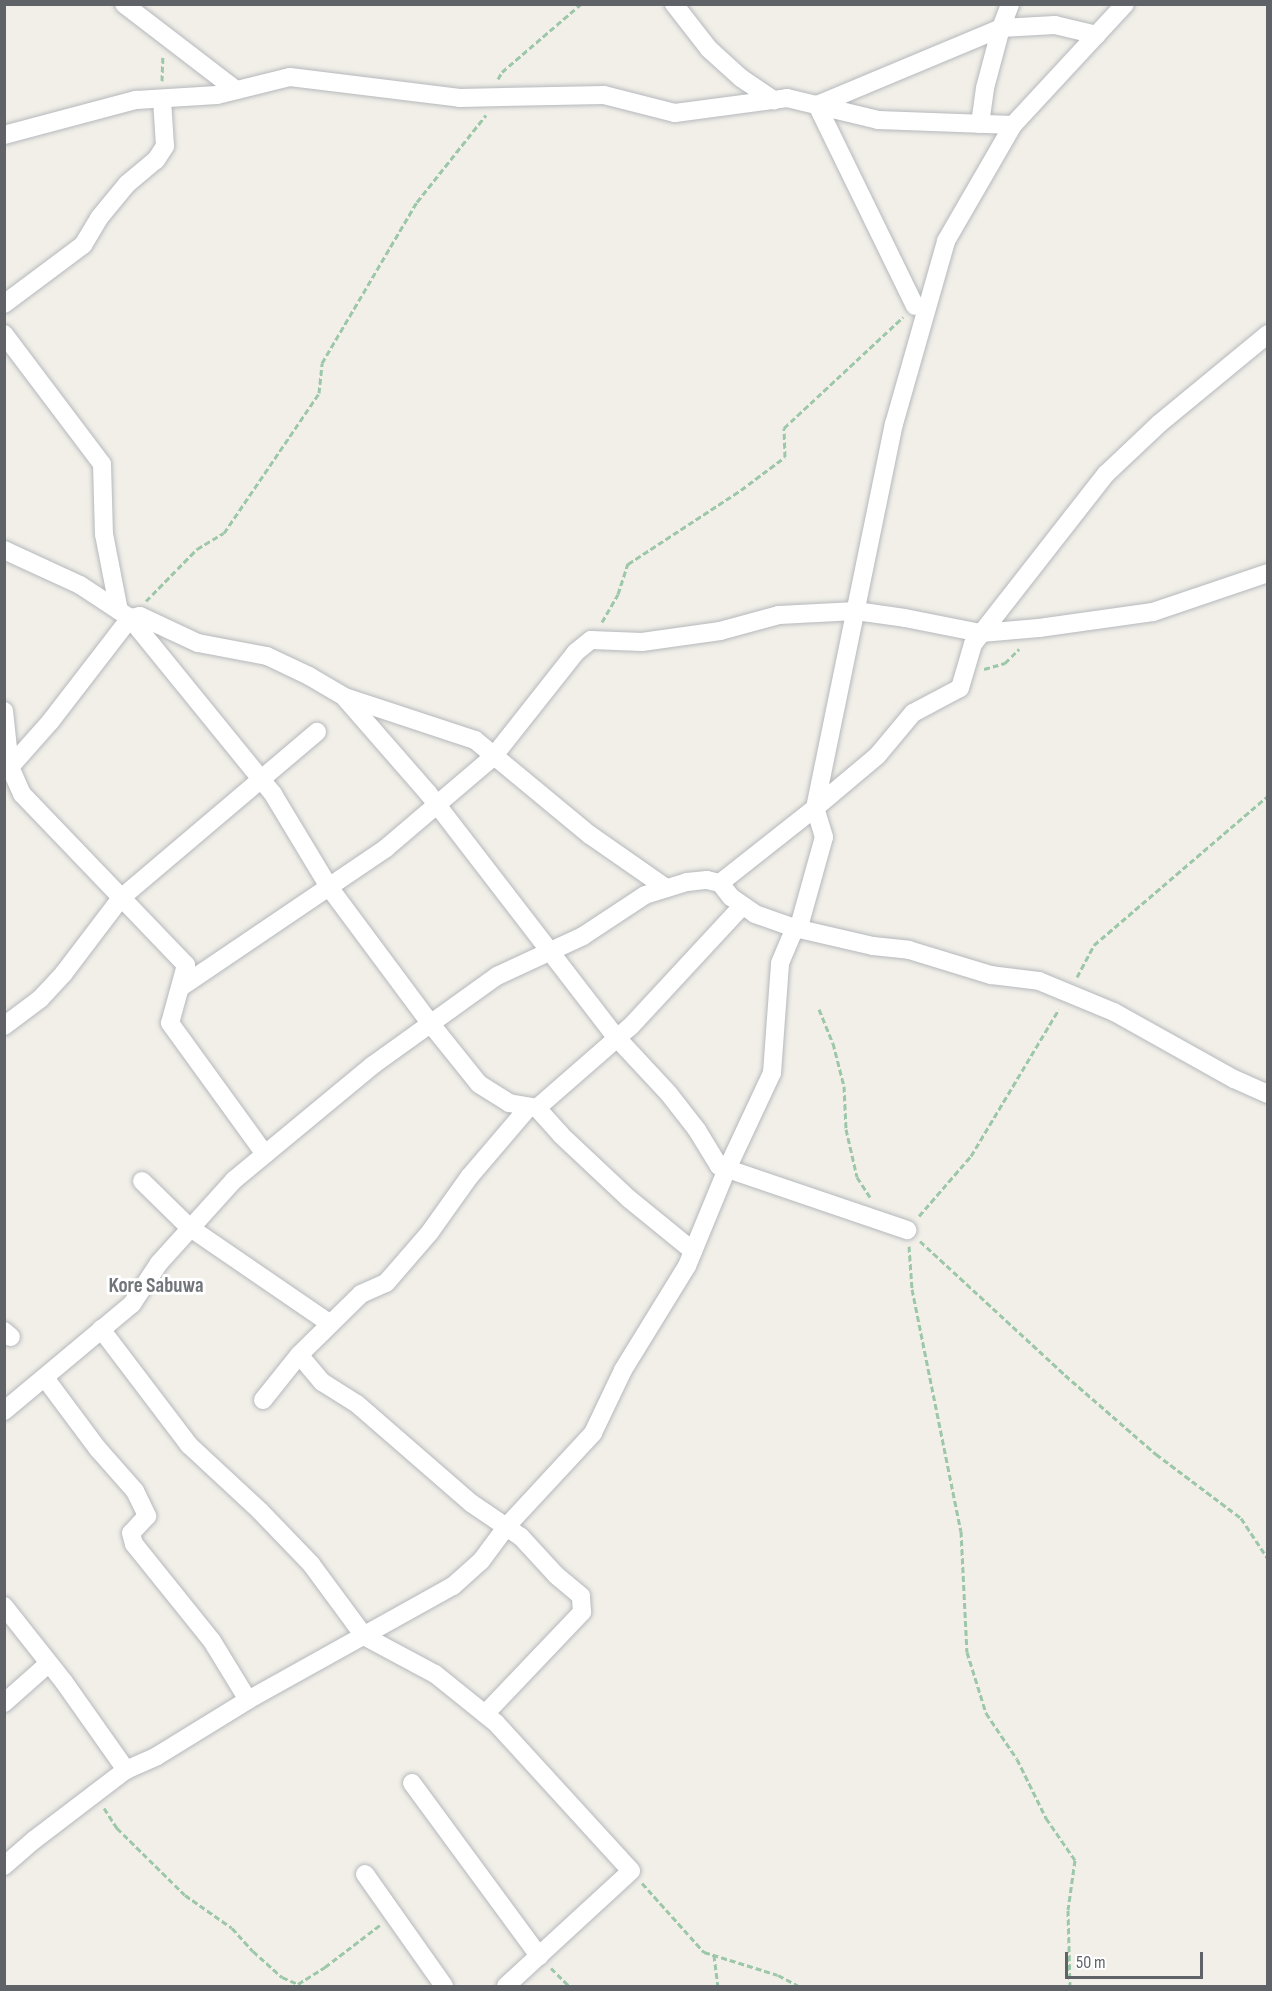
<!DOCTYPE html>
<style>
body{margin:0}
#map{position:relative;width:1272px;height:1991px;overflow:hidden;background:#f1efe8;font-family:"Sofia Sans Condensed",sans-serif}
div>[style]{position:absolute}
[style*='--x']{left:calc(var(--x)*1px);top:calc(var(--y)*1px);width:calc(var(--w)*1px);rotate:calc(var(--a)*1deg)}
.path>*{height:3px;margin-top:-1.5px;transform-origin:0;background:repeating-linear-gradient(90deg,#9cc7a9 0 6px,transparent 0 9px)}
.roads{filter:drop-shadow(0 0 2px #b5b8bc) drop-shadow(0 0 2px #b5b8bc)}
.minor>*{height:18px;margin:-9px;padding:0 9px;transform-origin:9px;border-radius:9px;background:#fff}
span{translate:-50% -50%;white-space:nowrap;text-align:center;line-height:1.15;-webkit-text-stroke:6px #fff;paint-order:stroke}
.quarter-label{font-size:21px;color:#70757a;font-weight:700}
.frame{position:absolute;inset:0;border:6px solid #5f6368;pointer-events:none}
.scale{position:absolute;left:1065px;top:1952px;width:138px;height:27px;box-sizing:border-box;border:3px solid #5f6368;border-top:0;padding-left:8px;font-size:18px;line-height:21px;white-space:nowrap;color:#5f6368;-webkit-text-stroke:4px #fff;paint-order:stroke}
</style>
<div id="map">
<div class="path">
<div style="--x:498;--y:79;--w:8;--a:-60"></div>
<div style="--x:502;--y:72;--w:104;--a:-40.7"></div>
<div style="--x:162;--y:81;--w:24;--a:-88"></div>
<div style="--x:146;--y:601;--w:73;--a:-45.6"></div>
<div style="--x:197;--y:549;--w:31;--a:-31"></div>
<div style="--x:224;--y:533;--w:169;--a:-55.8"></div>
<div style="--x:319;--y:393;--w:30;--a:-84"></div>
<div style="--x:322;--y:363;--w:187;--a:-59.5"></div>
<div style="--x:417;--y:202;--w:111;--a:-51.6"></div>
<div style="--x:602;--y:622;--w:32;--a:-60"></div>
<div style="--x:618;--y:594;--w:32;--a:-72"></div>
<div style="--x:628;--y:564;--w:135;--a:-33.2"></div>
<div style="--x:741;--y:490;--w:55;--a:-36.9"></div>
<div style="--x:785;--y:457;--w:29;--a:-92"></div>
<div style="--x:784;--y:428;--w:163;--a:-43"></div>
<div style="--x:984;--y:669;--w:22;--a:-16"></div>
<div style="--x:1005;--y:663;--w:20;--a:-45"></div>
<div style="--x:1077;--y:977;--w:36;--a:-62"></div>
<div style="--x:1094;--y:945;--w:229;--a:-40.6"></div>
<div style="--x:819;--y:1009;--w:37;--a:68"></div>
<div style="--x:833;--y:1043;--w:44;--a:75.7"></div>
<div style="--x:844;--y:1086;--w:43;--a:87.3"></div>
<div style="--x:846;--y:1129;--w:49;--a:77.1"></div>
<div style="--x:857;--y:1177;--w:24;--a:57"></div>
<div style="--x:919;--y:1216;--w:79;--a:-49.1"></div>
<div style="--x:971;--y:1156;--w:171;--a:-59.1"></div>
<div style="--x:920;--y:1241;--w:197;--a:42.7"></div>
<div style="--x:1065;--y:1375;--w:121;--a:41"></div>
<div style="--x:1156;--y:1454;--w:106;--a:37"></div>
<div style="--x:1241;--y:1518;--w:49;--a:56.6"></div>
<div style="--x:909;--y:1246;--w:43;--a:86"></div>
<div style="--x:912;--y:1289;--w:247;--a:78.6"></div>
<div style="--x:961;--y:1531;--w:121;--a:87.2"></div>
<div style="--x:967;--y:1652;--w:64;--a:72.7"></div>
<div style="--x:986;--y:1713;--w:55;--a:56"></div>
<div style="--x:1017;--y:1759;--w:66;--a:63.8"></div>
<div style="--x:1046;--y:1818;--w:51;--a:55.4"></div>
<div style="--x:1075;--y:1860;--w:50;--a:98"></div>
<div style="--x:1068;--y:1910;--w:76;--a:88.5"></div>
<div style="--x:104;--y:1808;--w:24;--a:57"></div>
<div style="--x:117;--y:1828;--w:95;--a:44.6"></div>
<div style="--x:185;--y:1895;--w:57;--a:35.1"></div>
<div style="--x:232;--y:1928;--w:31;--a:48"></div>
<div style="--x:253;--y:1951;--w:39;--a:42"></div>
<div style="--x:282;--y:1977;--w:17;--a:24"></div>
<div style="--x:298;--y:1984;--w:32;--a:-32"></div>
<div style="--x:325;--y:1967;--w:69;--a:-37.4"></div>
<div style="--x:642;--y:1883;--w:93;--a:48.1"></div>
<div style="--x:704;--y:1952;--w:77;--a:17.3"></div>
<div style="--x:778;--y:1975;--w:24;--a:28"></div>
<div style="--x:714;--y:1955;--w:31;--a:83"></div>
<div style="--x:551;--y:1968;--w:25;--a:45"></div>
</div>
<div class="roads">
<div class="minor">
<div style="--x:124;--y:4;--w:141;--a:37.5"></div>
<div style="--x:674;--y:4;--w:57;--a:52.1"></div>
<div style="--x:709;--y:49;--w:43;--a:42.2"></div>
<div style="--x:741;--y:78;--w:40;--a:34"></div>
<div style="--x:980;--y:124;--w:36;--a:-82"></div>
<div style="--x:985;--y:88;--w:62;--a:-75.1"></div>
<div style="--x:1001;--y:28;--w:26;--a:-69"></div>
<div style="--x:4;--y:135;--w:137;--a:-14.9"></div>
<div style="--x:136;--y:100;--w:81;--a:-3.5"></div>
<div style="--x:217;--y:95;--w:75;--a:-13.9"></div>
<div style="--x:290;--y:77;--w:171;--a:7"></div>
<div style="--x:460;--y:98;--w:144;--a:-1.2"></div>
<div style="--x:604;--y:95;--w:73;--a:14.2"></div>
<div style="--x:675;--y:113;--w:113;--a:-7.6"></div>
<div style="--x:787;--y:98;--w:94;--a:13.6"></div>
<div style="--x:878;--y:120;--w:135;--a:2.1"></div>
<div style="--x:4;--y:304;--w:99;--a:-36.8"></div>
<div style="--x:83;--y:245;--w:31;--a:-59"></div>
<div style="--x:99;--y:218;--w:44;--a:-50.5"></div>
<div style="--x:127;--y:184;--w:38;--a:-40"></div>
<div style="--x:156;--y:160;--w:17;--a:-57"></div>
<div style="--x:165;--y:146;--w:47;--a:-93.7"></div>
<div style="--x:915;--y:306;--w:224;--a:-116"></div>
<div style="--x:817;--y:105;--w:199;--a:-22.7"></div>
<div style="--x:1001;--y:28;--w:54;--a:-3.2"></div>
<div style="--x:1055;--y:25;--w:43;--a:13.4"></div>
<div style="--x:4;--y:334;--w:163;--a:53"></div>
<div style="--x:102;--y:464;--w:70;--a:88.4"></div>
<div style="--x:104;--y:534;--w:78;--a:79"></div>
<div style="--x:4;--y:550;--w:84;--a:24.7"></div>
<div style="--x:80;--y:585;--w:60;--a:33.4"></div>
<div style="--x:130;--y:618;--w:227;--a:50.9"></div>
<div style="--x:273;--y:794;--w:109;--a:58.9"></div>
<div style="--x:329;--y:887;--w:169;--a:53.4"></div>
<div style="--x:430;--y:1023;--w:78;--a:51.2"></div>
<div style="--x:479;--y:1084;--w:36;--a:32"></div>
<div style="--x:509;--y:1103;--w:28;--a:10"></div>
<div style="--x:537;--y:1108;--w:125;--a:-41.1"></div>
<div style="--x:631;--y:1026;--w:163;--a:-47.2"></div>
<div style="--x:346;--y:699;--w:125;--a:48.9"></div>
<div style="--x:428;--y:793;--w:309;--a:52.4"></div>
<div style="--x:617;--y:1038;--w:76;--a:47.1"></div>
<div style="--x:669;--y:1094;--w:46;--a:52.1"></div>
<div style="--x:697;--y:1130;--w:42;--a:58.6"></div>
<div style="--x:719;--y:1166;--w:199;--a:18.8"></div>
<div style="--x:4;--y:711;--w:56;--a:83.9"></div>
<div style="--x:10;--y:767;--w:30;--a:66"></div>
<div style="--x:22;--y:794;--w:237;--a:46.2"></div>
<div style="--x:186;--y:965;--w:60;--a:105.4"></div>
<div style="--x:170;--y:1023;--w:162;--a:54.1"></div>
<div style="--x:10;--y:767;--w:60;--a:-48.4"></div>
<div style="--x:50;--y:722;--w:131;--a:-52.4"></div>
<div style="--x:130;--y:618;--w:10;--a:-11"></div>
<div style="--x:140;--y:616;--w:64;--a:25"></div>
<div style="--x:198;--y:643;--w:70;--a:10.7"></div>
<div style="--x:267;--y:656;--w:47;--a:25.5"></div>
<div style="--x:309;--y:676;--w:42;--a:30.3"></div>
<div style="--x:345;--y:697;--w:137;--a:18.3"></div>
<div style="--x:475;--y:740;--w:149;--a:39.6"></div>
<div style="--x:590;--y:835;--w:93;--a:34.9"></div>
<div style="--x:720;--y:883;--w:121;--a:-38.3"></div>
<div style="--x:815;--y:808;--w:392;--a:-78.4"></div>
<div style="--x:894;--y:424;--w:190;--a:-74.1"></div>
<div style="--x:946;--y:241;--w:134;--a:-60"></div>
<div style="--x:1013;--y:125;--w:165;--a:-47.2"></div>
<div style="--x:181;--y:987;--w:248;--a:-34.1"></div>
<div style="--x:386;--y:848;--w:140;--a:-40.4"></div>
<div style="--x:493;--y:757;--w:134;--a:-51.7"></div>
<div style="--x:576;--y:652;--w:19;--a:-39"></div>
<div style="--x:591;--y:640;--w:51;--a:2.2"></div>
<div style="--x:642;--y:642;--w:79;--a:-8"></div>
<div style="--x:720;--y:631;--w:61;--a:-15.2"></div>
<div style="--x:779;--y:615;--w:77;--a:-3"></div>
<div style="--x:856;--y:611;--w:49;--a:8.1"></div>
<div style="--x:905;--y:618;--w:77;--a:11.2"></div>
<div style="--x:981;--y:633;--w:58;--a:-4.9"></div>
<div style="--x:1039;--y:628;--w:115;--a:-8"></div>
<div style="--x:1153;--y:612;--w:121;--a:-18.7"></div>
<div style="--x:4;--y:1026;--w:45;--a:-36.9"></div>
<div style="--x:40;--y:999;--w:35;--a:-47"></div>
<div style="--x:64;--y:973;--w:94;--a:-52.8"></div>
<div style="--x:121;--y:898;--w:257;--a:-40.3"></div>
<div style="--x:537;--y:1108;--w:36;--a:48"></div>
<div style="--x:561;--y:1135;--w:92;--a:43.2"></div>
<div style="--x:628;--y:1198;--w:84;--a:39.2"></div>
<div style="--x:142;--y:1181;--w:66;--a:44.4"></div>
<div style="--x:189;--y:1227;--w:170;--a:34.4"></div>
<div style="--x:101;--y:1329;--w:146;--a:52.8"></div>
<div style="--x:189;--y:1445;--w:97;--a:42.9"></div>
<div style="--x:260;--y:1511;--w:74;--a:46.1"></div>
<div style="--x:311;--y:1564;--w:89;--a:53.6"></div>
<div style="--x:364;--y:1636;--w:81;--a:28.2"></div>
<div style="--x:435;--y:1674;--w:78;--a:38.8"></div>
<div style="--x:496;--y:1723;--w:200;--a:47.6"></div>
<div style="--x:631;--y:1871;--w:170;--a:137.4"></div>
<div style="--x:4;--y:1331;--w:9;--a:41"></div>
<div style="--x:45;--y:1378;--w:89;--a:53.3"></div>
<div style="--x:98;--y:1449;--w:56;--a:48.6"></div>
<div style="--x:135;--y:1491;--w:28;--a:64"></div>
<div style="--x:147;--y:1516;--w:23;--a:133"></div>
<div style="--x:131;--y:1533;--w:11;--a:75"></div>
<div style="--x:134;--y:1544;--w:124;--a:51.2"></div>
<div style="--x:212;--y:1641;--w:69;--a:58.6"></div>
<div style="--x:263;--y:1400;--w:58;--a:-51.3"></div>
<div style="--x:4;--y:1411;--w:167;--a:-39.9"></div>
<div style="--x:132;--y:1304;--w:49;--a:-56.6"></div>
<div style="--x:159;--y:1263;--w:112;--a:-47.9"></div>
<div style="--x:234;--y:1180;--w:180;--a:-39.6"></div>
<div style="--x:373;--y:1065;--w:153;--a:-35.7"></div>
<div style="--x:497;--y:976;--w:95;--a:-24.9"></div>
<div style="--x:583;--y:936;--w:74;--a:-33.5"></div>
<div style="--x:645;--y:895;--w:44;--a:-17.2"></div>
<div style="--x:687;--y:882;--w:20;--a:-6"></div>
<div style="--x:707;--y:880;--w:13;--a:13"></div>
<div style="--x:720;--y:883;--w:18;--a:52"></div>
<div style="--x:731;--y:897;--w:29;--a:35"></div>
<div style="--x:755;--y:914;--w:42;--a:19.3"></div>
<div style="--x:795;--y:928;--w:80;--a:13"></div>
<div style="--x:873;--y:946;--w:36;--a:6"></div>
<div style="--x:909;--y:950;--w:86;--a:17"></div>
<div style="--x:991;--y:975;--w:48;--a:7.1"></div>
<div style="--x:1039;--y:981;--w:81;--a:22.5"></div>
<div style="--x:1114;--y:1012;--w:137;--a:29.2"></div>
<div style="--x:1234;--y:1079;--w:37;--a:24"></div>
<div style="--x:4;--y:1606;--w:97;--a:51.7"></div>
<div style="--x:64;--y:1682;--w:108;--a:54.8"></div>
<div style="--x:4;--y:1703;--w:60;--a:-41.6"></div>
<div style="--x:485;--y:1714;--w:141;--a:-46.4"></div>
<div style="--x:582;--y:1612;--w:16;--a:-94"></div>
<div style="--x:581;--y:1596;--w:33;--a:-140"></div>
<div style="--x:556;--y:1575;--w:52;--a:-132.6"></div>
<div style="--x:521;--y:1537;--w:60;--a:-145.8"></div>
<div style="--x:471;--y:1503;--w:151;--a:-139"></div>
<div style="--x:357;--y:1404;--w:41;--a:-147.8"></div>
<div style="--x:322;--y:1382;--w:35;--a:-130"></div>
<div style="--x:299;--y:1355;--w:87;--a:-44.5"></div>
<div style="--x:361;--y:1294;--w:27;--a:-24"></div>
<div style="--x:386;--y:1283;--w:67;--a:-49.2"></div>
<div style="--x:430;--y:1232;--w:69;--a:-54.5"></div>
<div style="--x:470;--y:1176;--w:91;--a:-49.5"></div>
<div style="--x:412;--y:1783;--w:215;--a:53.7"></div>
<div style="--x:4;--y:1866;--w:40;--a:-41"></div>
<div style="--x:34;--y:1840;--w:116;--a:-37.3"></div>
<div style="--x:126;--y:1770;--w:34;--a:-24"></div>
<div style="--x:157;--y:1756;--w:107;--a:-31.6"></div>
<div style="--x:248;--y:1700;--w:235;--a:-29.1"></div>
<div style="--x:453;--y:1586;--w:38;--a:-42"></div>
<div style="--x:481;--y:1561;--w:44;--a:-53.4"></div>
<div style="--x:507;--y:1526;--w:127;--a:-47.2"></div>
<div style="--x:593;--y:1433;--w:70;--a:-64.5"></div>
<div style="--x:623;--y:1370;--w:122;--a:-58.4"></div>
<div style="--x:687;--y:1266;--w:105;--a:-67.6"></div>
<div style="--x:727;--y:1169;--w:106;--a:-64.9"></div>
<div style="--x:772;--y:1073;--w:110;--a:-85.8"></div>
<div style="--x:780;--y:963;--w:38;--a:-67"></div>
<div style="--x:795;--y:928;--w:7;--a:-45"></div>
<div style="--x:800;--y:923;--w:89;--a:-74.4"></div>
<div style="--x:824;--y:837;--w:30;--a:-107"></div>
<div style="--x:815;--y:808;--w:81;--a:-40"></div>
<div style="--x:877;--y:756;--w:56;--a:-50.1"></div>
<div style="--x:913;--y:713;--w:53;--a:-28"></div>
<div style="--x:960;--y:688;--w:46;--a:-73.5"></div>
<div style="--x:973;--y:644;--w:216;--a:-52"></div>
<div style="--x:1106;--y:474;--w:74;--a:-43.4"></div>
<div style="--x:1160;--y:423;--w:140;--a:-39.5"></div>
<div style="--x:365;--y:1874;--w:137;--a:54.8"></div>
</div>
</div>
<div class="quarter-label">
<span style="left:156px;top:1286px">Kore Sabuwa</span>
</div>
<div class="frame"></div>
<div class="scale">50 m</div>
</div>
